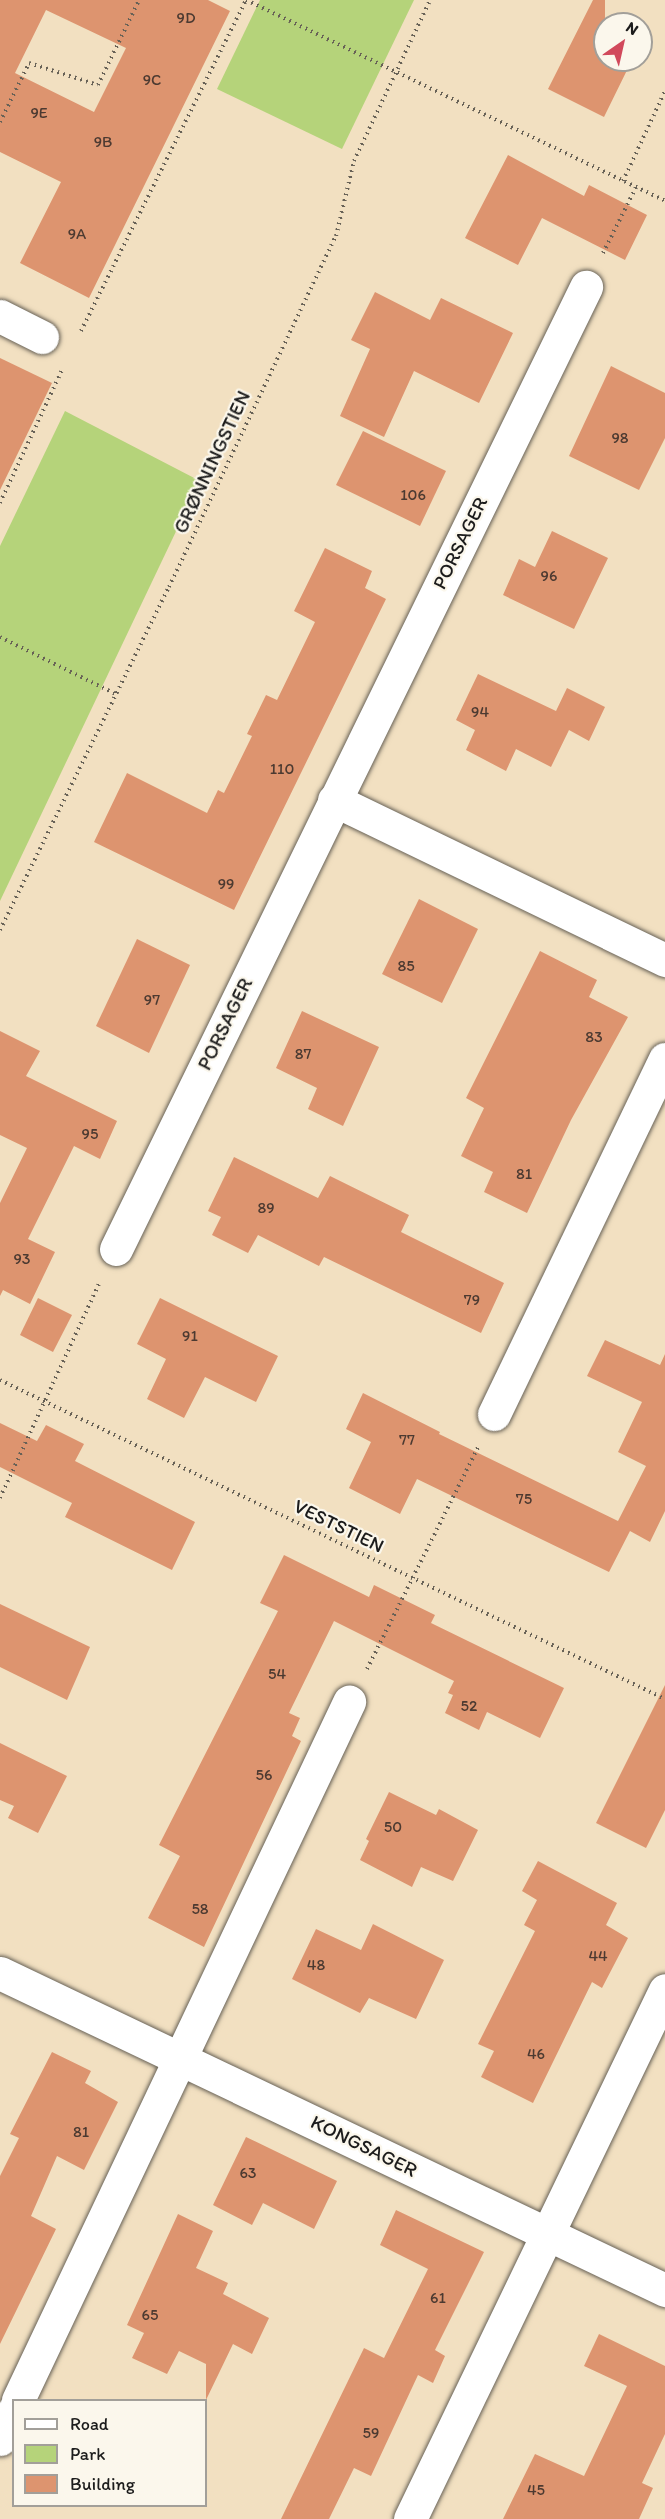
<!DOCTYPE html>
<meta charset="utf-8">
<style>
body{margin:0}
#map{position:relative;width:665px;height:2519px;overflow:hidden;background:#f2e0c1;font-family:Itim,sans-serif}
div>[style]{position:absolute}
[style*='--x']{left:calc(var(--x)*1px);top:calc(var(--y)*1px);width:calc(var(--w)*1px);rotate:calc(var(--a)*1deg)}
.green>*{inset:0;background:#b5d37a}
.building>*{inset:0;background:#dd946f}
.path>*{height:4px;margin-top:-2px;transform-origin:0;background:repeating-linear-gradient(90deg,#676156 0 1.5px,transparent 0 6px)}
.roads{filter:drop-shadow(0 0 2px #676156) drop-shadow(0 0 2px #676156)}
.street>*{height:33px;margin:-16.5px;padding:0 16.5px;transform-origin:16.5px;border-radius:16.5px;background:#fff}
span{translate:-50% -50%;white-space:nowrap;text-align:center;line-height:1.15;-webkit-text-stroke:4.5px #fbf7ec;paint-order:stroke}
.number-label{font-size:16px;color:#4c3a31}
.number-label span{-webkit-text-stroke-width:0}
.street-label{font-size:20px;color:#1c1c1c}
.legend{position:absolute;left:12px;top:2399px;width:195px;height:108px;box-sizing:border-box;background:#fbf7ec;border:2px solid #a29f99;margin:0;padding:8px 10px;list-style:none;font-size:18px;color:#1c1c1c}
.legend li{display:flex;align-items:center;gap:12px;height:30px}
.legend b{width:30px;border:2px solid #a29f99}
.north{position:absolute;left:593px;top:12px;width:60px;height:60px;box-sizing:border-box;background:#fbf7ec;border:2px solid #a29f99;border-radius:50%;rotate:34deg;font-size:16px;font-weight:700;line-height:24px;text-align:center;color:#1c1c1c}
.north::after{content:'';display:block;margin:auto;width:21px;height:27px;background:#d1495b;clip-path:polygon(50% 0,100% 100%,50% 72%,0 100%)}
</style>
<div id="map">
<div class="green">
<div style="clip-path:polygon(260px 0,414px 0,342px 149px,217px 89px)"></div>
<div style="clip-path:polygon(65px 411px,200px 481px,0 901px,0 546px)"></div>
</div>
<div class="building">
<div style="clip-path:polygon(evenodd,0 0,208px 0,230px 11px,89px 298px,20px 263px,61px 182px,0 152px,0 0,46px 10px,126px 48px,94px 112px,15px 73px,46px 10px)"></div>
<div style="clip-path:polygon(593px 0,605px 0,605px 60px,632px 60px,604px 117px,548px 89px)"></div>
<div style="clip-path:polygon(508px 155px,584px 196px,589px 185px,647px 215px,625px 260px,542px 218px,518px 265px,465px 238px)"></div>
<div style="clip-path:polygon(375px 292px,430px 320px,441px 298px,513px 333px,479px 403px,414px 371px,384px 437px,340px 416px,370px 349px,351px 340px)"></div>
<div style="clip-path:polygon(0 358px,52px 383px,0 490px)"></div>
<div style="clip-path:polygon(611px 366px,665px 393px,665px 438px,639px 490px,569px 456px)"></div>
<div style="clip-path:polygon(363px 431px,446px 471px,420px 526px,336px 485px)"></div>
<div style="clip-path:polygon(552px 531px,608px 558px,574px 629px,503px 595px,519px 559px,535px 567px)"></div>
<div style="clip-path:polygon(325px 548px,372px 571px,365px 588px,386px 599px,234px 910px,94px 842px,127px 773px,207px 813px,218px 790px,224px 793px,252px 736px,247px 734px,266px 695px,277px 700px,315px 622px,294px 611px)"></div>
<div style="clip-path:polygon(478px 674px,556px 711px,567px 688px,605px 707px,589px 741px,569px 730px,551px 767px,516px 749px,506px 771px,466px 750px,475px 730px,456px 720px)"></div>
<div style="clip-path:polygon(419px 899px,478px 929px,442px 1003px,382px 974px)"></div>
<div style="clip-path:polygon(137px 939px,190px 965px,149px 1053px,96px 1026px)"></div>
<div style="clip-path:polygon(540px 951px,597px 980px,589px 997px,628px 1017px,571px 1120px,527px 1213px,484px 1192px,493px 1172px,461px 1156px,484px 1108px,466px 1098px)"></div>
<div style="clip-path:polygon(302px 1011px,379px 1047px,343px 1126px,308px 1109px,317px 1088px,276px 1068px)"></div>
<div style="clip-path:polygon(0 1031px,40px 1051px,26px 1076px,117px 1121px,100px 1159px,74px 1146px,28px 1239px,55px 1252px,30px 1304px,3px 1290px,0 1296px,0 1203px,27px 1148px,0 1135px)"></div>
<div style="clip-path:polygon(234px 1157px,318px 1198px,330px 1176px,409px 1215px,401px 1232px,504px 1283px,481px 1333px,324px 1257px,319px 1266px,258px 1235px,248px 1253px,212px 1235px,221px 1217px,208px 1211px)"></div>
<div style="clip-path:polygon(38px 1298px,72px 1315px,53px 1352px,20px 1335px)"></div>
<div style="clip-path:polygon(160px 1298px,278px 1356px,256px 1402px,205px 1377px,184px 1418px,147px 1399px,166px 1359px,137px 1344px)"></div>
<div style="clip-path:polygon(605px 1340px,660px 1365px,665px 1354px,665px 1511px,650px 1542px,630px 1531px,609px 1572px,417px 1479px,400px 1514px,349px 1488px,371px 1442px,346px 1429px,363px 1393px,440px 1432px,439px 1434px,618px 1521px,646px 1466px,618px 1452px,642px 1402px,587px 1376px)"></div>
<div style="clip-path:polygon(0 1423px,37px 1441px,46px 1425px,84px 1444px,75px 1461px,195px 1522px,172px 1570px,65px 1517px,72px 1503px,0 1467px)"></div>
<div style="clip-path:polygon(284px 1555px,369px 1597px,374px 1585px,435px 1615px,431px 1623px,564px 1688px,540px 1738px,487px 1712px,479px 1730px,445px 1713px,453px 1695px,448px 1693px,454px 1681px,334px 1621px,289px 1713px,300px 1718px,292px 1736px,301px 1741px,204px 1947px,148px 1918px,180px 1856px,159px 1845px,278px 1611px,260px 1603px)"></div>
<div style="clip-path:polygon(0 1604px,90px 1647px,67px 1700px,0 1667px)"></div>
<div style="clip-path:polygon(665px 1685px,665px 1810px,646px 1848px,596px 1823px)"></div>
<div style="clip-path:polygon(0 1743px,67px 1776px,38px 1833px,8px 1818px,14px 1806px,0 1800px)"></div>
<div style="clip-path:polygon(389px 1792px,436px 1815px,439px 1809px,478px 1830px,453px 1881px,421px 1867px,412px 1887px,360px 1860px,369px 1841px,366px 1839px)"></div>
<div style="clip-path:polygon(538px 1861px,617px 1903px,606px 1925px,628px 1938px,602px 1988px,592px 1982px,533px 2103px,481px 2077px,494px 2051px,478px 2044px,535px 1931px,524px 1925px,537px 1900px,522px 1891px)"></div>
<div style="clip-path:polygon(373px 1924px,444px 1960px,416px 2019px,369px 1998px,360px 2013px,292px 1979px,316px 1929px,361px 1950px)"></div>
<div style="clip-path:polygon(52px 2052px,91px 2071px,85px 2083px,118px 2102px,84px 2170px,57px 2156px,31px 2216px,56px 2229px,0 2344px,0 2176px,19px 2138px,10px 2134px)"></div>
<div style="clip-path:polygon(246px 2137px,337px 2181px,314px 2229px,263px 2203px,252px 2225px,213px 2205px)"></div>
<div style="clip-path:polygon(396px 2210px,484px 2252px,435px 2350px,445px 2356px,433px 2383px,418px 2375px,371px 2476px,354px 2468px,329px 2519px,281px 2519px,364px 2348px,384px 2358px,428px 2269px,380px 2245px)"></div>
<div style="clip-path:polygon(178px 2214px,213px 2231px,196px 2268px,228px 2283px,223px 2294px,269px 2318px,252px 2354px,233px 2344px,206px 2400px,206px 2364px,179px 2351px,167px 2374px,132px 2358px,144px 2333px,127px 2325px)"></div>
<div style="clip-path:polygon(599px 2334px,665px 2366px,665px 2434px,642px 2483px,653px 2488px,639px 2519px,503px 2519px,535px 2454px,584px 2476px,627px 2386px,584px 2366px)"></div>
</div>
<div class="path">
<div style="--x:246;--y:0;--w:465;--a:25.6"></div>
<div style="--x:0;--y:122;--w:66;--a:-63.8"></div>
<div style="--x:29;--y:63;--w:72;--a:17.7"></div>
<div style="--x:98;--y:85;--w:94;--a:-64.2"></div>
<div style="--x:623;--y:181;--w:99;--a:-65"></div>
<div style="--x:603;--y:253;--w:74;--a:-63.4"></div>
<div style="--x:81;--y:331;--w:370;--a:-63.5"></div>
<div style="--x:0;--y:503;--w:147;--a:-65"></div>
<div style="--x:0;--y:637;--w:129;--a:26.2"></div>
<div style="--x:0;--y:930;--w:382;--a:-63.8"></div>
<div style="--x:169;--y:587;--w:389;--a:-64.6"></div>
<div style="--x:336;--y:236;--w:77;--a:-76.5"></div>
<div style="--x:354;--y:161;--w:178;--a:-64.7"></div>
<div style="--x:0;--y:1380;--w:738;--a:25.63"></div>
<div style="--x:0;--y:1498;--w:238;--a:-65.2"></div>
<div style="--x:367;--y:1669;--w:248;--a:-63.4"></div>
</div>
<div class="roads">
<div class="street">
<div style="--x:0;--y:316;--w:47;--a:26.6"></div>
<div style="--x:334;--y:800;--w:368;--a:25.8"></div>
<div style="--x:116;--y:1249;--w:1071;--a:-63.96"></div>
<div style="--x:494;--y:1414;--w:394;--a:-64.3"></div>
<div style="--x:0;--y:1973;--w:737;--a:25.49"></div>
<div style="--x:18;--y:2400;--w:773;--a:-64.63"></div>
<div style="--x:0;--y:2439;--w:32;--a:-64"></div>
<div style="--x:410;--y:2519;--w:587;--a:-64.26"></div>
</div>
</div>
<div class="number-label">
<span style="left:186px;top:18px">9D</span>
<span style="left:152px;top:80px">9C</span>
<span style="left:39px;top:113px">9E</span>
<span style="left:103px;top:142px">9B</span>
<span style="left:77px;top:234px">9A</span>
<span style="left:620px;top:438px">98</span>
<span style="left:413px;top:495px">106</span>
<span style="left:549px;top:576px">96</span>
<span style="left:480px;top:712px">94</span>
<span style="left:282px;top:769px">110</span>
<span style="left:226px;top:884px">99</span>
<span style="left:406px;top:966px">85</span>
<span style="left:152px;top:1000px">97</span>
<span style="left:594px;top:1037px">83</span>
<span style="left:303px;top:1054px">87</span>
<span style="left:90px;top:1134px">95</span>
<span style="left:524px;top:1174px">81</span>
<span style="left:266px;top:1208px">89</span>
<span style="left:22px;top:1259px">93</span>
<span style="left:472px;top:1300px">79</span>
<span style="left:190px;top:1336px">91</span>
<span style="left:407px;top:1440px">77</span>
<span style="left:524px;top:1499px">75</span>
<span style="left:277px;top:1674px">54</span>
<span style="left:469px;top:1706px">52</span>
<span style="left:264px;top:1775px">56</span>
<span style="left:393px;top:1827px">50</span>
<span style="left:200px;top:1909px">58</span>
<span style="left:598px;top:1956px">44</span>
<span style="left:316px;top:1965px">48</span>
<span style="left:536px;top:2054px">46</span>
<span style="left:81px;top:2132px">81</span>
<span style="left:248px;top:2173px">63</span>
<span style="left:438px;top:2298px">61</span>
<span style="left:150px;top:2315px">65</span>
<span style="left:371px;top:2433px">59</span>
<span style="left:536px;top:2490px">45</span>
</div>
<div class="street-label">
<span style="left:212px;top:462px;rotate:-65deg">GRØNNINGSTIEN</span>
<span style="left:460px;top:543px;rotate:-64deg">PORSAGER</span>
<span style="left:225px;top:1024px;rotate:-64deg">PORSAGER</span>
<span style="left:339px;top:1526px;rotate:26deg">VESTSTIEN</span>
<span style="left:364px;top:2146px;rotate:26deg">KONGSAGER</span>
</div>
<ul class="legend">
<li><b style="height:8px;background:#fff"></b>Road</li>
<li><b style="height:16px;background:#b5d37a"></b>Park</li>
<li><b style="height:16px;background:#dd946f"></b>Building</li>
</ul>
<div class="north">N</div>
</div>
